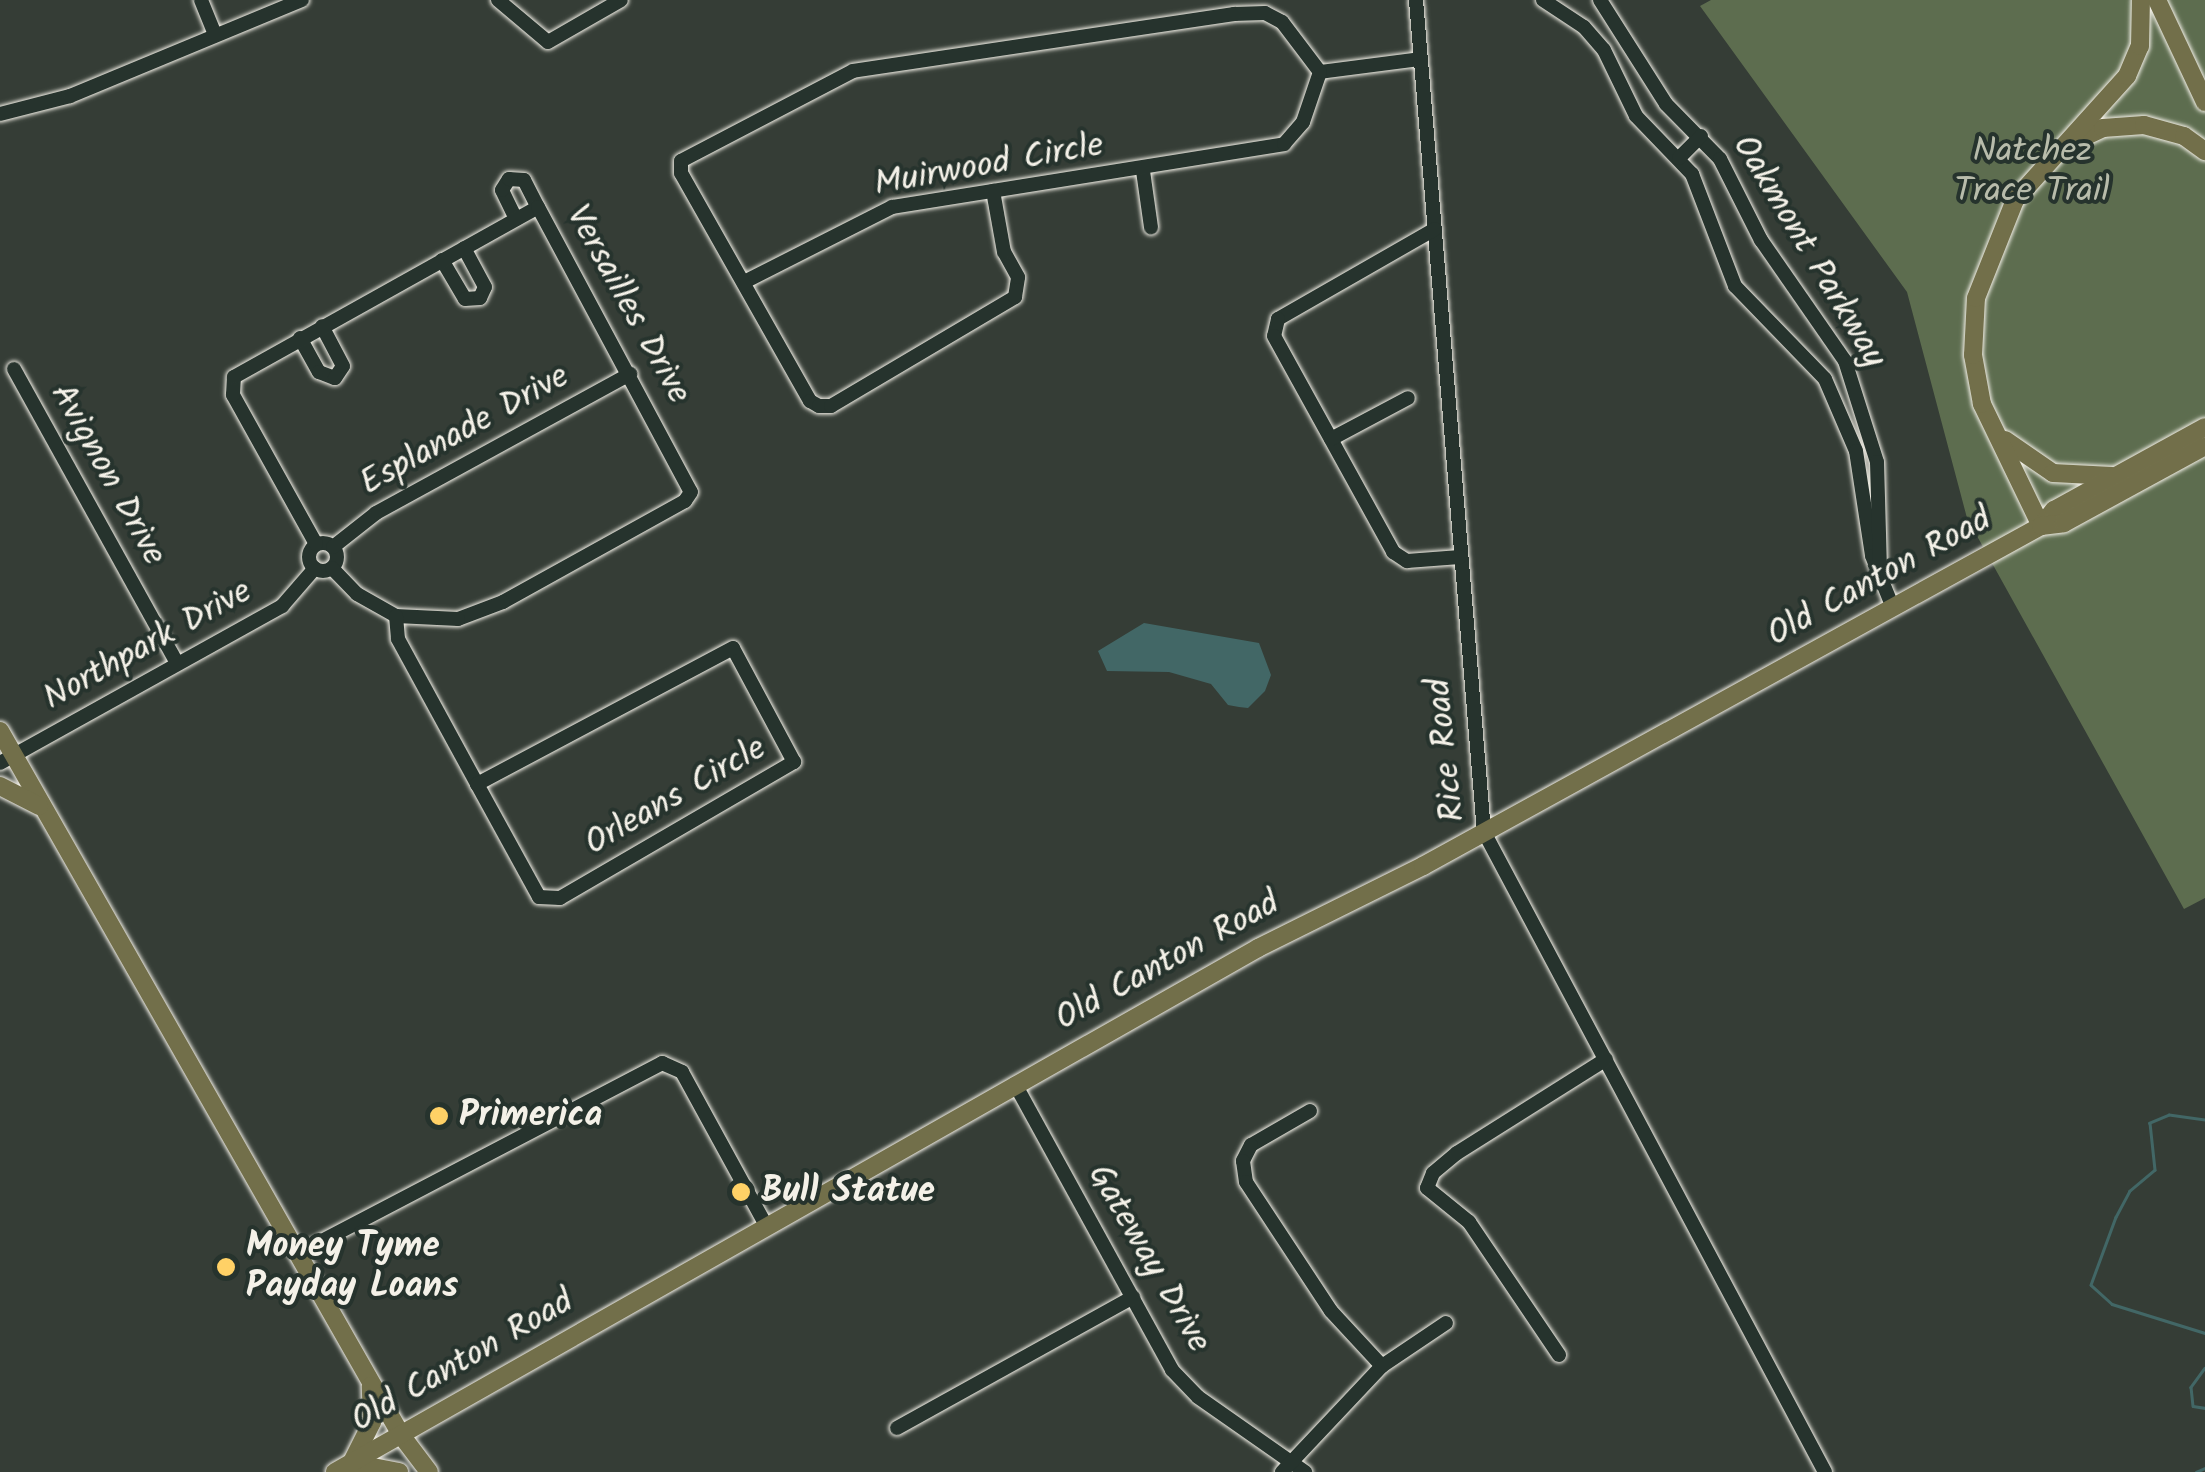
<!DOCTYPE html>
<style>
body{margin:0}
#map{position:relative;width:2205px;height:1472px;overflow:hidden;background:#353d36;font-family:Kalam,sans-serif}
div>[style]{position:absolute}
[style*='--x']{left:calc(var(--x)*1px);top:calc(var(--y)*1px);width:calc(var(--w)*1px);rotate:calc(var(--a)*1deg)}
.green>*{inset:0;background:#5d6d4f}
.water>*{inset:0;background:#426766}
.stream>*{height:2.5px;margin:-1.25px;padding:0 1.25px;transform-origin:1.25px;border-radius:1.25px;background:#426766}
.roads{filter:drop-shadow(0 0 2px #f4f1e8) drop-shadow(0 0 2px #f4f1e8)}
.minor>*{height:14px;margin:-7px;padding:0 7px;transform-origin:7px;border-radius:7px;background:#26332d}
.minor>.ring{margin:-7px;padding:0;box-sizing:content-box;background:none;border:14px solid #26332d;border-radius:50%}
.major>*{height:18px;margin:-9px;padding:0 9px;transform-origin:9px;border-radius:9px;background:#726f4a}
.dots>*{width:28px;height:28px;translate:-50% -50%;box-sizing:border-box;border:5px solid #26332d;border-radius:50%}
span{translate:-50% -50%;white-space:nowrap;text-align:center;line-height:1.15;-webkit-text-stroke:8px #26332d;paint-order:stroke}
.park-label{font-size:35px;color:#b8bcab}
.street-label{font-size:35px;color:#f4f1e8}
.poi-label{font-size:35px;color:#f4f1e8;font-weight:700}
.left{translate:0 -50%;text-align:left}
</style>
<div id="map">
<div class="green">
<div style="clip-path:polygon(1711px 0,2205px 0,2205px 898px,2184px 909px,1967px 518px,1907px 292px,1700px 6px)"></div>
</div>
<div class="water">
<div style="clip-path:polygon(1144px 623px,1259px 643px,1271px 675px,1265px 691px,1248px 708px,1239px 707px,1228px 705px,1211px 684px,1169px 672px,1107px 671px,1098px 651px)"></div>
</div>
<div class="stream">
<div style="--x:2205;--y:1120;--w:36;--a:-172"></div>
<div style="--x:2169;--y:1115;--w:21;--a:157"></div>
<div style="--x:2150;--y:1123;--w:47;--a:83.9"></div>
<div style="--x:2155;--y:1170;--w:33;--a:140"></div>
<div style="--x:2130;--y:1191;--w:30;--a:118"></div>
<div style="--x:2116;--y:1217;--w:72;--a:110.2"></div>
<div style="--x:2091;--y:1285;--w:28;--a:42"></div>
<div style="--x:2112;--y:1304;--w:97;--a:17.3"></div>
<div style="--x:2205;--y:1368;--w:24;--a:126"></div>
<div style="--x:2191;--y:1387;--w:19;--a:84"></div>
<div style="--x:2193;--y:1406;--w:12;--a:9"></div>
<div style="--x:2196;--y:1472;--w:10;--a:-24"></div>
</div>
<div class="roads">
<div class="minor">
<div style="--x:201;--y:0;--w:38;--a:68"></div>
<div style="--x:498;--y:0;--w:65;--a:40"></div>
<div style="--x:548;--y:42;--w:84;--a:-29.9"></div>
<div style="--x:1416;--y:0;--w:835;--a:85.33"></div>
<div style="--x:1484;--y:832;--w:725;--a:61.95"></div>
<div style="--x:1543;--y:0;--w:49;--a:33.4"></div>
<div style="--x:1584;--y:27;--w:30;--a:49"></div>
<div style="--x:1604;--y:50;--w:73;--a:64.1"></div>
<div style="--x:1636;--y:116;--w:81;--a:46"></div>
<div style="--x:1692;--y:174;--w:120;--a:69"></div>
<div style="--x:1735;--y:286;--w:129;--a:45.9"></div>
<div style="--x:1825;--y:379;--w:78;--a:66.7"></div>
<div style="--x:1856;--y:451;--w:106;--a:81.3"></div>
<div style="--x:1872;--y:556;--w:56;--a:68"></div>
<div style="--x:1600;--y:0;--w:123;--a:57.6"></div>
<div style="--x:1666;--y:104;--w:77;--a:45.5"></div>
<div style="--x:1720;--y:159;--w:91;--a:63.2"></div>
<div style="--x:1761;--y:240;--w:147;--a:55.2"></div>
<div style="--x:1845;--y:361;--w:106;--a:72.4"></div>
<div style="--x:1877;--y:462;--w:107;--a:88.4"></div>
<div style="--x:1320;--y:72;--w:101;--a:-7.4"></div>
<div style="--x:0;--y:114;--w:72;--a:-14.4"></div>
<div style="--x:70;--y:96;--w:251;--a:-22.5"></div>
<div style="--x:1679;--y:158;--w:31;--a:-45"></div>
<div style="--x:1143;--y:171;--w:57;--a:81.9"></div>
<div style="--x:516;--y:219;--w:32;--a:-116"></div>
<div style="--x:502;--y:190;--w:13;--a:-58"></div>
<div style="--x:509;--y:179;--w:15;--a:4"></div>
<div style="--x:524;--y:180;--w:30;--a:63"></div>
<div style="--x:1435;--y:229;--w:181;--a:150.2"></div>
<div style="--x:1278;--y:319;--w:17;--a:103"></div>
<div style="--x:1274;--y:336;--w:247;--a:61.1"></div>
<div style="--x:1393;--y:552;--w:17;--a:33"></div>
<div style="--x:1407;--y:561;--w:53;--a:-4.3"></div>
<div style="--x:442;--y:260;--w:45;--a:59.5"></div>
<div style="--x:465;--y:299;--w:15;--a:-4"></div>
<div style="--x:480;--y:298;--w:12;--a:-66"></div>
<div style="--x:485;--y:287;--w:44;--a:-118.3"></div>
<div style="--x:746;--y:281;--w:164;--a:-26.9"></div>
<div style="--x:892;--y:207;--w:397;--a:-9.1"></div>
<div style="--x:1284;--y:144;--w:29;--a:-49"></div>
<div style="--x:1303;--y:122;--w:53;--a:-71.2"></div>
<div style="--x:1320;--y:72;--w:63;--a:-127.2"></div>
<div style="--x:1282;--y:22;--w:19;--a:-152"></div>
<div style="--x:1265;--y:13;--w:31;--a:178"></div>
<div style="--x:1234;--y:14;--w:385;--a:171.5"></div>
<div style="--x:853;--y:71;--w:194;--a:152.4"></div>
<div style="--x:681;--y:161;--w:12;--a:90"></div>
<div style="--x:681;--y:173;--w:262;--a:60.5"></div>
<div style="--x:810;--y:401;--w:10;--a:29"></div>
<div style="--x:819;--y:406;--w:12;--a:0"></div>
<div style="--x:831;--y:406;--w:214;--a:-30.6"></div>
<div style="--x:1015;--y:297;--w:20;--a:-81"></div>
<div style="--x:1018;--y:277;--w:29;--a:-119"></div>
<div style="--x:1004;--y:252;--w:62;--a:-100.2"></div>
<div style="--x:300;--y:338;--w:39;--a:61"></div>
<div style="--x:319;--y:372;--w:17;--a:21"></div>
<div style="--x:335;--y:378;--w:14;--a:-56"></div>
<div style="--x:343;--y:366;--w:45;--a:-117.7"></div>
<div style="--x:14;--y:369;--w:336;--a:61"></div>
<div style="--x:1331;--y:439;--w:87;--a:-28"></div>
<div class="ring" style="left:309px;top:543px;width:14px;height:14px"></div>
<div style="--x:316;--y:544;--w:171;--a:-119.1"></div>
<div style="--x:233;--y:395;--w:18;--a:-87"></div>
<div style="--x:234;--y:377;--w:348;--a:-29.2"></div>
<div style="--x:538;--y:207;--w:323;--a:61.8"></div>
<div style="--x:691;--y:492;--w:11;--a:124"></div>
<div style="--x:685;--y:501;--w:208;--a:151"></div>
<div style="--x:503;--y:602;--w:48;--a:159.3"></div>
<div style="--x:458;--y:619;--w:62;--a:-177.2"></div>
<div style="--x:396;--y:616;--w:45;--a:-150.6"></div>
<div style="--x:357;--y:594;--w:36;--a:-134"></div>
<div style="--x:333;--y:547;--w:55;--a:-38.3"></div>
<div style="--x:376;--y:513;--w:290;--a:-28.7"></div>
<div style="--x:396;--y:616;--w:23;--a:85"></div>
<div style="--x:398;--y:639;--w:165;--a:61.4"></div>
<div style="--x:477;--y:784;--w:129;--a:61.2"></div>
<div style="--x:539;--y:897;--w:21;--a:3"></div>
<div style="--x:560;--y:898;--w:271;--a:-30.2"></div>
<div style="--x:794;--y:762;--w:129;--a:-118.2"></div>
<div style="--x:733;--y:648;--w:290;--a:152"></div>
<div style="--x:0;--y:763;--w:323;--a:-29.1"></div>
<div style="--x:282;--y:606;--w:50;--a:-49"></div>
<div style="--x:1015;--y:1084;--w:326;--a:61.2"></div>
<div style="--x:1172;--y:1370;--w:37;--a:46"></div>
<div style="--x:1198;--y:1397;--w:131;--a:35"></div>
<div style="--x:1310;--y:1111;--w:68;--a:150"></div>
<div style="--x:1251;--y:1145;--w:18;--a:117"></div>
<div style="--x:1243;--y:1161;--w:21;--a:82"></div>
<div style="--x:1246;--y:1182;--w:154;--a:56.6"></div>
<div style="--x:1331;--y:1311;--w:75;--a:47.2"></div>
<div style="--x:299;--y:1253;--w:410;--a:-27.6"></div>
<div style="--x:662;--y:1063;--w:22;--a:24"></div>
<div style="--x:682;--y:1072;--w:177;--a:61.3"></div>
<div style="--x:1559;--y:1355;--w:161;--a:-124.1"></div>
<div style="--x:1469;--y:1222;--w:54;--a:-141"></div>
<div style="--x:1427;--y:1188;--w:16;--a:-68"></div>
<div style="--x:1433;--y:1173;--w:31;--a:-40"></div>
<div style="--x:1457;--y:1153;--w:176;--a:-32.2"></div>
<div style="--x:897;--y:1428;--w:270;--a:-29"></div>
<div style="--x:1282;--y:1472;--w:146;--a:-46.7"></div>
<div style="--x:1382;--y:1366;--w:77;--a:-33.9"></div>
</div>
<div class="major">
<div style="--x:2157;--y:0;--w:113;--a:64.8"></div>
<div style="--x:2073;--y:142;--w:33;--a:-25"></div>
<div style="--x:2103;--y:128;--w:41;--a:-4.2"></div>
<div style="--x:2144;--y:125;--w:41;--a:15.4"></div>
<div style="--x:2184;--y:136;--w:26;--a:36"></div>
<div style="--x:2005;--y:440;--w:58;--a:34.5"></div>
<div style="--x:2053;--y:473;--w:59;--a:2.9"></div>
<div style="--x:2041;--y:526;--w:136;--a:-115.8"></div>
<div style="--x:1982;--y:404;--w:50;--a:-100.4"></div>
<div style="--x:1973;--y:355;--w:57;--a:-87"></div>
<div style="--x:1976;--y:298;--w:105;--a:-68.3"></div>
<div style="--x:2015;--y:200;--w:167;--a:-47.9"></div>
<div style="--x:2127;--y:76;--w:33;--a:-67"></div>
<div style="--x:2140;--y:46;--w:46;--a:-88.8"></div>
<div style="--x:2041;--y:526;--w:21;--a:-51"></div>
<div style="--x:2054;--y:510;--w:172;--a:-28.8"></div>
<div style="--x:0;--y:731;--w:810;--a:60.33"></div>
<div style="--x:401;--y:1435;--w:46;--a:52.9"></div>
<div style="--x:0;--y:786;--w:44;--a:27.1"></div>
<div style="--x:353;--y:1460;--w:42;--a:-63.4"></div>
<div style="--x:372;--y:1422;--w:36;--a:-92"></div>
<div style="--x:352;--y:1463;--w:48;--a:10.8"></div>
<div style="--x:335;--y:1472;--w:1061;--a:-29.58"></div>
<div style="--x:1258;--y:948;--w:184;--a:-26.4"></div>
<div style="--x:1423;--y:866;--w:705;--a:-28.82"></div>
<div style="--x:2041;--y:526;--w:23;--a:-7"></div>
<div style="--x:2064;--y:523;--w:161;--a:-28.6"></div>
</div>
</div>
<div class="dots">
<div style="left:439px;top:1116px;background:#ffd166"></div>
<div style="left:741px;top:1192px;background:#ffd166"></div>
<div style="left:226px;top:1267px;background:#ffd166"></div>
</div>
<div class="park-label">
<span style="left:2032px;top:172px">Natchez<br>Trace Trail</span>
</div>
<div class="street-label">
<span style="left:989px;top:166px;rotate:-10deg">Muirwood Circle</span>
<span style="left:1808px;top:252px;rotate:59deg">Oakmont Parkway</span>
<span style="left:627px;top:305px;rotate:61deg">Versailles Drive</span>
<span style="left:465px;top:431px;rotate:-29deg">Esplanade Drive</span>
<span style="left:107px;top:475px;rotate:61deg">Avignon Drive</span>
<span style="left:1880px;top:578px;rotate:-29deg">Old Canton Road</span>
<span style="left:148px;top:646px;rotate:-29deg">Northpark Drive</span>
<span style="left:1447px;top:750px;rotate:-96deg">Rice Road</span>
<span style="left:676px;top:797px;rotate:-30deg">Orleans Circle</span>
<span style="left:1168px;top:962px;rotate:-29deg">Old Canton Road</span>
<span style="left:1148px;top:1259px;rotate:60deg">Gateway Drive</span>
<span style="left:463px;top:1362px;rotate:-30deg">Old Canton Road</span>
</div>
<div class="poi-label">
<span class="left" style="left:459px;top:1116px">Primerica</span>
<span class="left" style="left:761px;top:1192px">Bull Statue</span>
<span class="left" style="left:246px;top:1267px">Money Tyme<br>Payday Loans</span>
</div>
</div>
